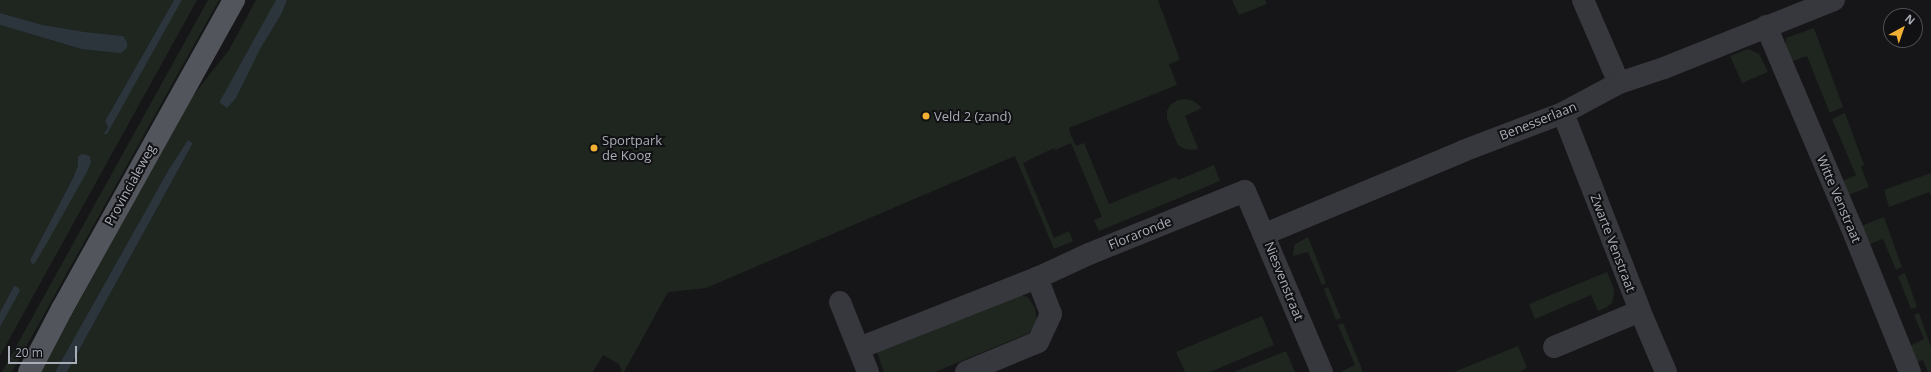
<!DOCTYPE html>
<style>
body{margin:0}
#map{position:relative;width:1931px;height:372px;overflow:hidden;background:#161618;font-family:"Open Sans",sans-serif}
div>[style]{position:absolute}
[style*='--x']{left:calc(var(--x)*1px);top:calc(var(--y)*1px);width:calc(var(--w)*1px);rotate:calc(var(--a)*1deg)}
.green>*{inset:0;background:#1e261f}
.water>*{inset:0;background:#2c353c}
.minor>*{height:22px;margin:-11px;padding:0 11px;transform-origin:11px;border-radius:11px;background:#37383d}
.major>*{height:22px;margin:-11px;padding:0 11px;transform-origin:11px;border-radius:11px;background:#53555c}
.dots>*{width:11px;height:11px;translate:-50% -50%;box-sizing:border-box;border:2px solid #111113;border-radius:50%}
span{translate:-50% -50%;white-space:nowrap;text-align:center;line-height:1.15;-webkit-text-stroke:4px #111113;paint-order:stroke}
.poi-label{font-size:13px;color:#a8adb8}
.left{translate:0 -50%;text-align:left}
.street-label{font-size:13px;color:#a8adb8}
.north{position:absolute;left:1883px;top:8px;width:40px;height:40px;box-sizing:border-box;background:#111113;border:1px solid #4d4f55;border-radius:50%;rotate:40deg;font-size:11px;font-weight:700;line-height:16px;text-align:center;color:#a8adb8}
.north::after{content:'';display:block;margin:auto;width:14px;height:18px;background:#f2b134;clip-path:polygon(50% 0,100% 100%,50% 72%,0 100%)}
.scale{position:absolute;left:8px;top:346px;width:69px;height:18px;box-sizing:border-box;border:2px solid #a8adb8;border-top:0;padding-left:5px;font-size:12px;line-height:14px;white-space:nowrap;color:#a8adb8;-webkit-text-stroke:3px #111113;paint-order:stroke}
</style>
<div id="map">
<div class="green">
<div style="clip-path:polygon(evenodd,0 0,174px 0,105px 121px,108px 127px,105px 133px,107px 133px,182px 0,197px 0,0 356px,0 327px,20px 291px,14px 286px,0 312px,0 25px,81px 49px,123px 36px,85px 32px,43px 25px,0 13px,0 0,90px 156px,91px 162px,32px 263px,30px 260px,73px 178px,78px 165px,90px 156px)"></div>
<div style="clip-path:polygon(208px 0,219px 0,12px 372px,2px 372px)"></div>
<div style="clip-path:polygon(256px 0,276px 0,259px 51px,282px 13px,287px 0,1158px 0,1180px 60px,1169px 64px,1177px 85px,1069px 128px,1070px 133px,1076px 146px,1084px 143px,1109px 204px,1176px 177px,1178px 180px,1214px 165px,1220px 181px,1099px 231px,1094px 220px,1102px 217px,1071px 143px,1055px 150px,1054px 148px,1023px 163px,1054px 238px,1069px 231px,1073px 241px,1054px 249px,1015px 156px,706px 288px,668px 292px,624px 372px,622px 372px,619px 364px,603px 355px,593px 372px,67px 372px,193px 143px,188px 140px,169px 169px,55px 372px,40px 372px,191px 98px,229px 50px)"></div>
<div style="clip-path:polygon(1232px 0,1265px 0,1267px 4px,1239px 15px)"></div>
<div style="clip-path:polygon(1814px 28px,1843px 107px,1829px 113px,1829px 111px,1807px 56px,1792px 61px,1786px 46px,1786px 38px)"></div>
<div style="clip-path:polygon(1748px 49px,1759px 54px,1768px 72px,1742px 83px,1730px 56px)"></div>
<div style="clip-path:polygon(1185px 99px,1194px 101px,1202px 108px,1185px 116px,1197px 146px,1198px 149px,1194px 150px,1185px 149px,1178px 145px,1167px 119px,1167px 111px,1171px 104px,1178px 100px)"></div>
<div style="clip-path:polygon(1845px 113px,1864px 165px,1861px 167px,1869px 187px,1848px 195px,1843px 181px,1856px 175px,1832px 119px)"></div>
<div style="clip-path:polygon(1931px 173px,1931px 196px,1929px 192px,1889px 207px,1884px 190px)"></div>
<div style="clip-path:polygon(1884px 217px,1902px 267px,1896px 270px,1883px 239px,1870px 244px,1861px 226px)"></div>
<div style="clip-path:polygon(1308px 237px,1326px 283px,1322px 285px,1308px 252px,1293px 256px,1294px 245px)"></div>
<div style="clip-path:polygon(1607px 272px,1614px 289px,1614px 294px,1612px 303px,1607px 307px,1598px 311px,1591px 295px,1535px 319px,1529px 304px)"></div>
<div style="clip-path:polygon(1905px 273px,1917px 307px,1911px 309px,1898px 276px)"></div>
<div style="clip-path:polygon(1328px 287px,1341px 318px,1336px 320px,1324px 289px)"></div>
<div style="clip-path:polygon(1014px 294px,1028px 297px,1035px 308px,1037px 321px,1029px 333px,935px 372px,884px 372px,876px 350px)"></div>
<div style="clip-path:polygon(1919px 313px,1931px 347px,1931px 372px,1928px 372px,1923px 360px,1917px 362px,1910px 346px,1924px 339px,1914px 315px)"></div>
<div style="clip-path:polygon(1262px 316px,1274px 345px,1210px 372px,1185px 372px,1176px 352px)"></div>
<div style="clip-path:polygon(1343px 323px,1363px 372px,1340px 372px,1355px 365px,1338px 325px)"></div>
<div style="clip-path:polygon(1518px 346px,1527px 368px,1519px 372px,1454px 372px)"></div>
<div style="clip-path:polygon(1286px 351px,1295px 372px,1234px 372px)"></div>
</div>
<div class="water">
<div style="clip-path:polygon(174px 0,182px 0,107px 134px,104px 134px,108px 127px,105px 121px)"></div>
<div style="clip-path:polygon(276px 0,287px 0,282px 13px,259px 51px,236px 98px,227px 108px,220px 103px,220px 101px)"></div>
<div style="clip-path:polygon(0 13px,43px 25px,85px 32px,123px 36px,127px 42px,127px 48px,121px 53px,81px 49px,61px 43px,0 25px)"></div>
<div style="clip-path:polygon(188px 140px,193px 143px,67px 372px,55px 372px,169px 169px)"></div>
<div style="clip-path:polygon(82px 154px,90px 156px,91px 162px,88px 170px,48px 241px,35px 263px,32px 264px,30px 260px,73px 178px,78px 165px,78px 157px)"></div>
<div style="clip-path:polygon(14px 286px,18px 287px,20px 291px,0 327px,0 312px)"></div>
</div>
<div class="minor">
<div style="--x:1583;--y:0;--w:90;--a:66.6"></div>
<div style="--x:1766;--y:26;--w:217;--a:67"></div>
<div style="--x:1851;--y:226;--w:157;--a:68"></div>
<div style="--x:1563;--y:113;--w:212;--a:68.7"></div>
<div style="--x:1640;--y:311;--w:66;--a:66.9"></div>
<div style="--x:1265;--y:234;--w:215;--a:-22.7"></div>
<div style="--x:1463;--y:151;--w:107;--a:-20.8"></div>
<div style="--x:1563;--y:113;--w:64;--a:-28.2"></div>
<div style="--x:1619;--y:83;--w:47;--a:-18.4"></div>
<div style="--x:1664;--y:68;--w:183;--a:-21.8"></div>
<div style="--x:840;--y:302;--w:75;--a:68.2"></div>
<div style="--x:1554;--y:347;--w:93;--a:-22.7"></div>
<div style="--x:859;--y:348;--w:191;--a:-21.5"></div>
<div style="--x:1037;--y:278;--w:57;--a:-24.8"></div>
<div style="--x:1089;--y:254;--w:168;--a:-22"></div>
<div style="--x:1245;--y:191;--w:197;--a:67"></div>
<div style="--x:966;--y:372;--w:78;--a:-22.6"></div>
<div style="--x:1038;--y:342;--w:31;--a:-65"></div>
<div style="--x:1051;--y:314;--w:39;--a:-111"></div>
</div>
<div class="major">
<div style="--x:29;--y:372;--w:71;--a:-62.4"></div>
<div style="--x:62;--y:309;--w:354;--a:-60.9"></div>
</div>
<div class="dots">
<div style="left:926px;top:116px;background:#f2b134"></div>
<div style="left:594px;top:148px;background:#f2b134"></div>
</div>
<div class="poi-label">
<span class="left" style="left:934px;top:116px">Veld 2 (zand)</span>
<span class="left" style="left:602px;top:148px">Sportpark<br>de Koog</span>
</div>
<div class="street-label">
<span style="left:1538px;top:121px;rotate:-22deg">Benesserlaan</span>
<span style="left:130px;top:185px;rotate:-61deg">Provincialeweg</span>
<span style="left:1839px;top:199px;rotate:67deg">Witte Venstraat</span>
<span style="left:1140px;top:233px;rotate:-22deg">Floraronde</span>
<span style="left:1613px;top:243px;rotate:69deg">Zwarte Venstraat</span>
<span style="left:1284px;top:281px;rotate:68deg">Niesvenstraat</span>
</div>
<div class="north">N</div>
<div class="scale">20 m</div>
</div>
